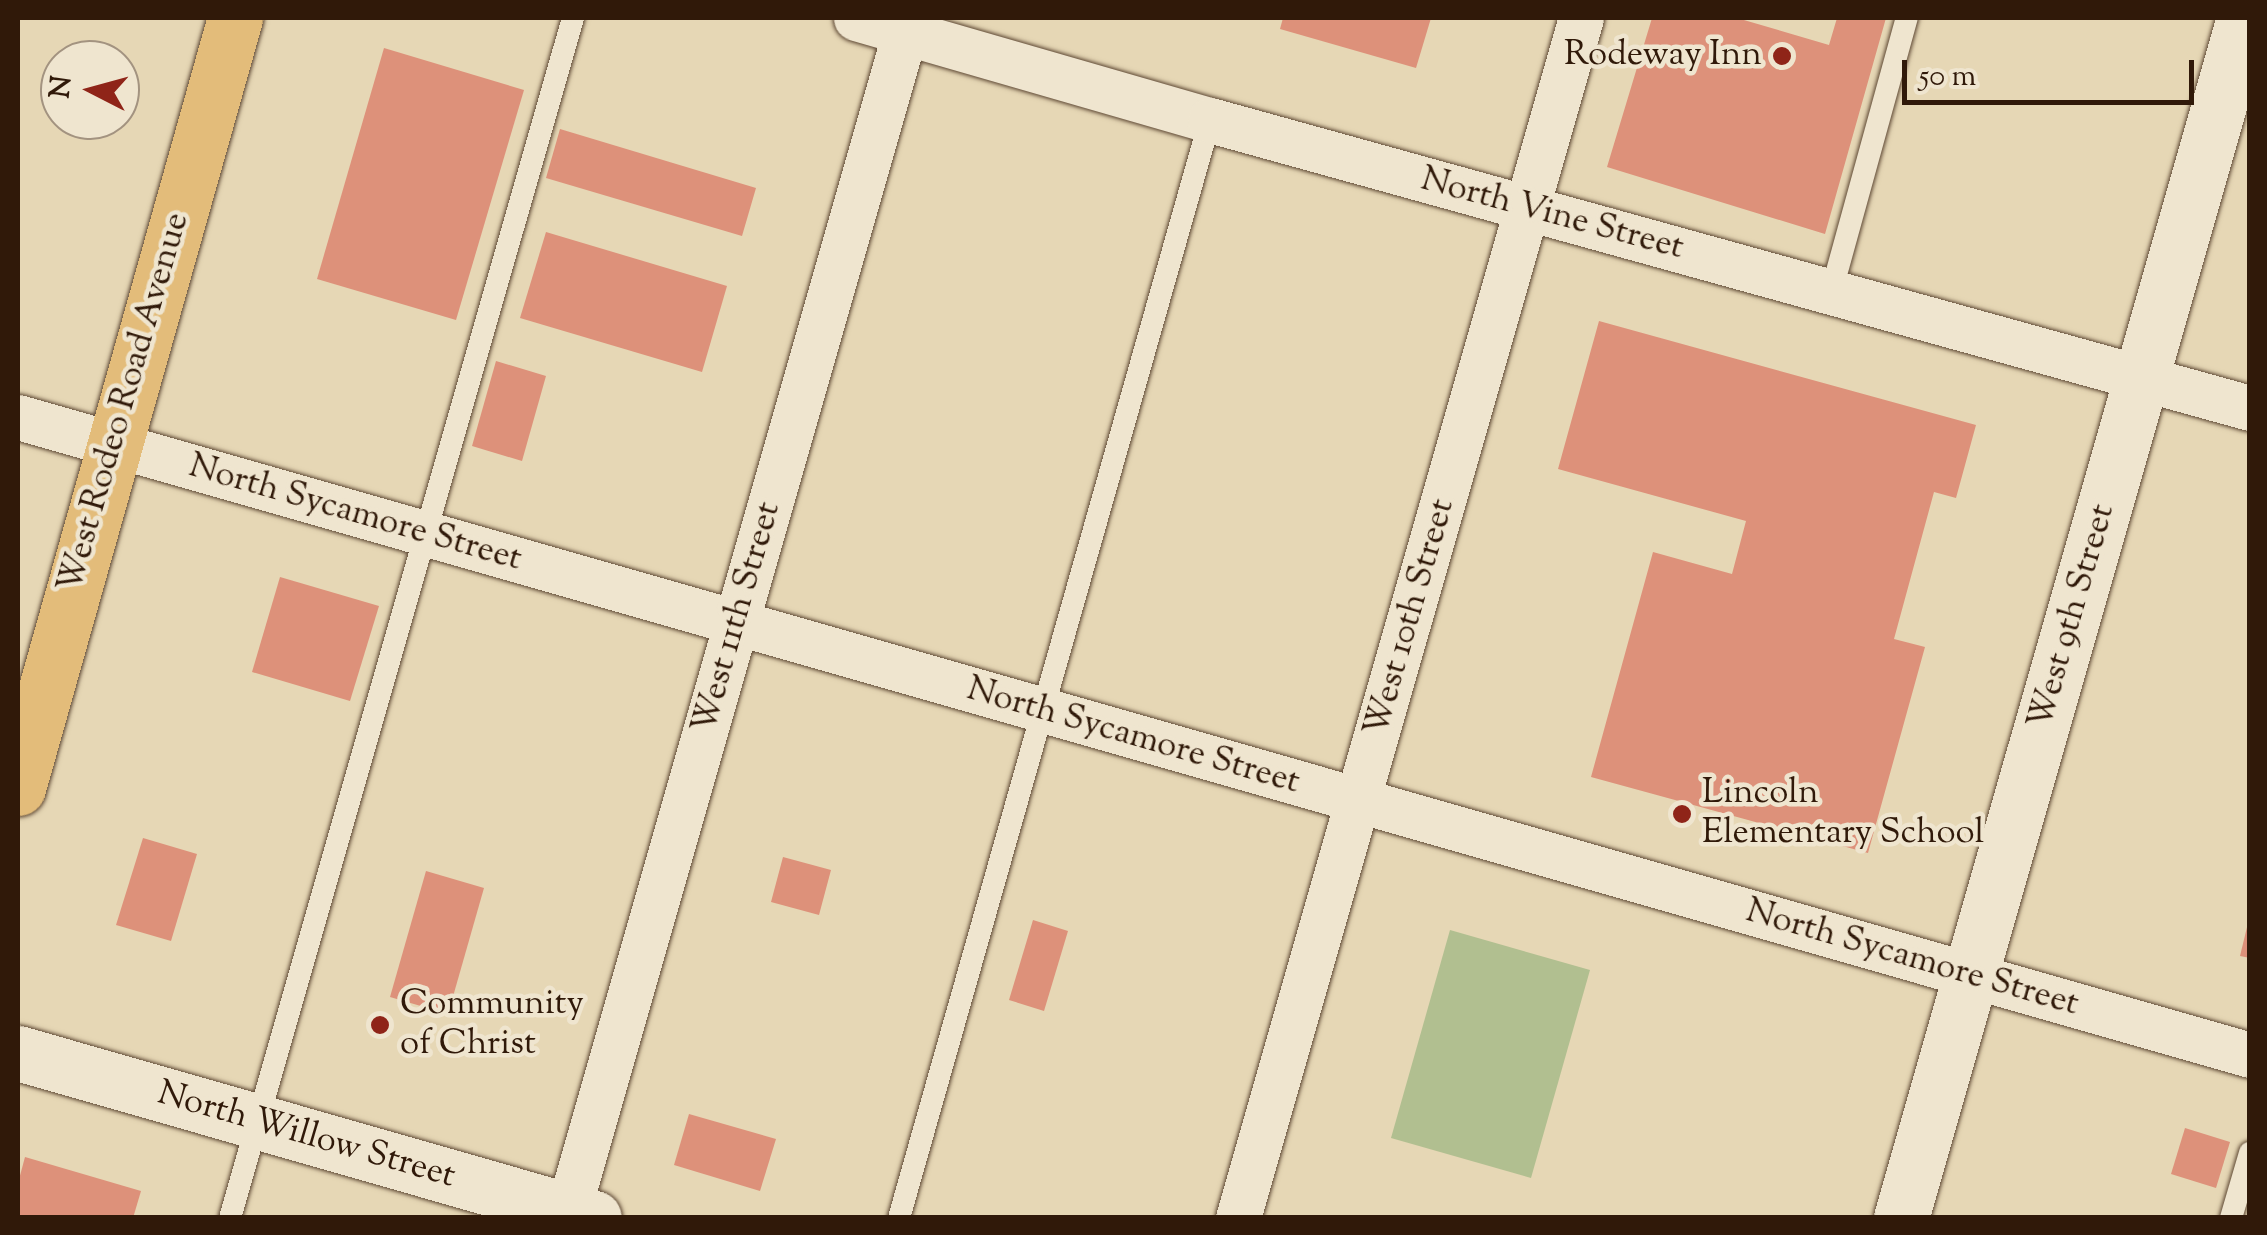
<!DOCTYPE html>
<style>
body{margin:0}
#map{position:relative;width:2267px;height:1235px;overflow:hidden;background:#e6d7b5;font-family:"Sorts Mill Goudy",serif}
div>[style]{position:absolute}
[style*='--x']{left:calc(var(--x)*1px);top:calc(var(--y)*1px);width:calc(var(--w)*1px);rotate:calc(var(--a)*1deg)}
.green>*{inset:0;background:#b1bf90}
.building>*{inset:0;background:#dd917a}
.roads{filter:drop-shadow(0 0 2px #5e4834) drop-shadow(0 0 2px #5e4834)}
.lane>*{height:22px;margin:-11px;padding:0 11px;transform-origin:11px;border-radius:11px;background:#efe5cf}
.street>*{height:45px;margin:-22.5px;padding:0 22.5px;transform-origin:22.5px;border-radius:22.5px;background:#efe5cf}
.secondary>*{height:55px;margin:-27.5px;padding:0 27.5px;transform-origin:27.5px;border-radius:27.5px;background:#efe5cf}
.primary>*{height:55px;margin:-27.5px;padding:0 27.5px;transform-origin:27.5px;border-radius:27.5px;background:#e3bc7a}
.dots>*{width:28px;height:28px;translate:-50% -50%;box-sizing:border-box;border:5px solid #efe5cf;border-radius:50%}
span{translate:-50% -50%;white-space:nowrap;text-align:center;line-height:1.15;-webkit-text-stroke:9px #efe5cf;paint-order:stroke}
.poi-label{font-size:35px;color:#301909}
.right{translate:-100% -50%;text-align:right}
.left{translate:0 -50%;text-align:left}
.street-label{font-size:35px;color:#301909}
.frame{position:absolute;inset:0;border:20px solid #301909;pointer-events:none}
.north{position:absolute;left:40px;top:40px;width:100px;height:100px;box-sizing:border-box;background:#efe5cf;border:2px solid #a39380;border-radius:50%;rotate:276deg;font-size:28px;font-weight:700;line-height:40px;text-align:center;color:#301909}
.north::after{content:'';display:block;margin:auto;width:35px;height:45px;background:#8f2418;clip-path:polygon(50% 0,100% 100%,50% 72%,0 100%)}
.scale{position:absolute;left:1902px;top:60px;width:292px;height:45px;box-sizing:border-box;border:5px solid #301909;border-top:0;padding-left:12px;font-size:30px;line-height:35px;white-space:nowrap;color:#301909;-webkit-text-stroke:8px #efe5cf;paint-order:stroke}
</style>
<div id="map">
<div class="green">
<div style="clip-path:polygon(1450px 930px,1590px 970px,1531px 1178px,1391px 1138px)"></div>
</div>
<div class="building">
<div style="clip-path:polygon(1283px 18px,1431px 18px,1416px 68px,1280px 29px)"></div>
<div style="clip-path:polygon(1652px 18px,1737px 18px,1829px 45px,1837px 18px,1886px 18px,1825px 234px,1607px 167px)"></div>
<div style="clip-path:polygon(384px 48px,524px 90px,456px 320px,317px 279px)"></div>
<div style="clip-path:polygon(560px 129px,756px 188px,742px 236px,546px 178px)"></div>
<div style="clip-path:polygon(546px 232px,727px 286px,702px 372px,520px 318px)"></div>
<div style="clip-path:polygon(1599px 321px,1976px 425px,1956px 498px,1934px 492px,1894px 639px,1925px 647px,1868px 853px,1591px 777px,1653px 552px,1732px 574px,1746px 521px,1558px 469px)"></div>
<div style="clip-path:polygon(496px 361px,546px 376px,522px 461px,472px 446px)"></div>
<div style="clip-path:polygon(280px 577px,379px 606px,350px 701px,252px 672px)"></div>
<div style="clip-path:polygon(143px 838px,197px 854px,171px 941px,116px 925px)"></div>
<div style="clip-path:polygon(783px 857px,831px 870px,819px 915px,771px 902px)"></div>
<div style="clip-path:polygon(426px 871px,484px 888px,448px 1014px,390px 997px)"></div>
<div style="clip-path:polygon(1033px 920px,1068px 931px,1044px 1011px,1009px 1000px)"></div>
<div style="clip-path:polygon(2248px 923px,2250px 923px,2250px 958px,2240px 956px)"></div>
<div style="clip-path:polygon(689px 1114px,776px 1139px,760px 1191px,674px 1165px)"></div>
<div style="clip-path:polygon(2185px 1128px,2230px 1142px,2216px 1188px,2171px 1174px)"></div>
<div style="clip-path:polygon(25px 1157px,141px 1191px,133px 1218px,18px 1218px,18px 1183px)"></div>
</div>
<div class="roads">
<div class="lane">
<div style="--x:1831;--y:293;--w:285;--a:-74.6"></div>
<div style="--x:230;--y:1218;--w:1248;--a:-74.05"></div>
<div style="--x:899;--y:1218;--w:1141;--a:-74.19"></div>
<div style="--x:2231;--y:1218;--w:68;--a:-73.7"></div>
</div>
<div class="street">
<div style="--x:856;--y:18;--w:368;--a:16.1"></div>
<div style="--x:1210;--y:120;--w:1079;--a:15.48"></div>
<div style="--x:18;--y:417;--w:2321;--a:15.95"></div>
<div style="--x:566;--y:1218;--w:1248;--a:-74.05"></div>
<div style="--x:1238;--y:1218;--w:1248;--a:-74.05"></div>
</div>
<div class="secondary">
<div style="--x:18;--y:1053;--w:599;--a:15.98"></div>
<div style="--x:1901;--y:1218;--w:1248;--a:-74.05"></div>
</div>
<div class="primary">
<div style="--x:18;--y:788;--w:800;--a:-74.26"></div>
</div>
</div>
<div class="dots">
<div style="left:1782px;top:56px;background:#8f2418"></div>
<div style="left:1682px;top:814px;background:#8f2418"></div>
<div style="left:380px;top:1025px;background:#8f2418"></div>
</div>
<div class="poi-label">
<span class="right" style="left:1762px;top:56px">Rodeway Inn</span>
<span class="left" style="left:1702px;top:814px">Lincoln<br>Elementary School</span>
<span class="left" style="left:400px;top:1025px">Community<br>of Christ</span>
</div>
<div class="street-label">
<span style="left:1552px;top:215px;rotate:15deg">North Vine Street</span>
<span style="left:125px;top:403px;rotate:-74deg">West Rodeo Road Avenue</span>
<span style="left:355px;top:514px;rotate:16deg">North Sycamore Street</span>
<span style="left:2073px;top:617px;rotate:-74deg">West 9th Street</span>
<span style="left:738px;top:618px;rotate:-74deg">West 11th Street</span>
<span style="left:1411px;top:618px;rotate:-74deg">West 10th Street</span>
<span style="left:1133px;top:737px;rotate:16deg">North Sycamore Street</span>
<span style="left:1912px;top:959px;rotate:16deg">North Sycamore Street</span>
<span style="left:306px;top:1136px;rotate:16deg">North Willow Street</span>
</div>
<div class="frame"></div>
<div class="north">N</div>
<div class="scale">50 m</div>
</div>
